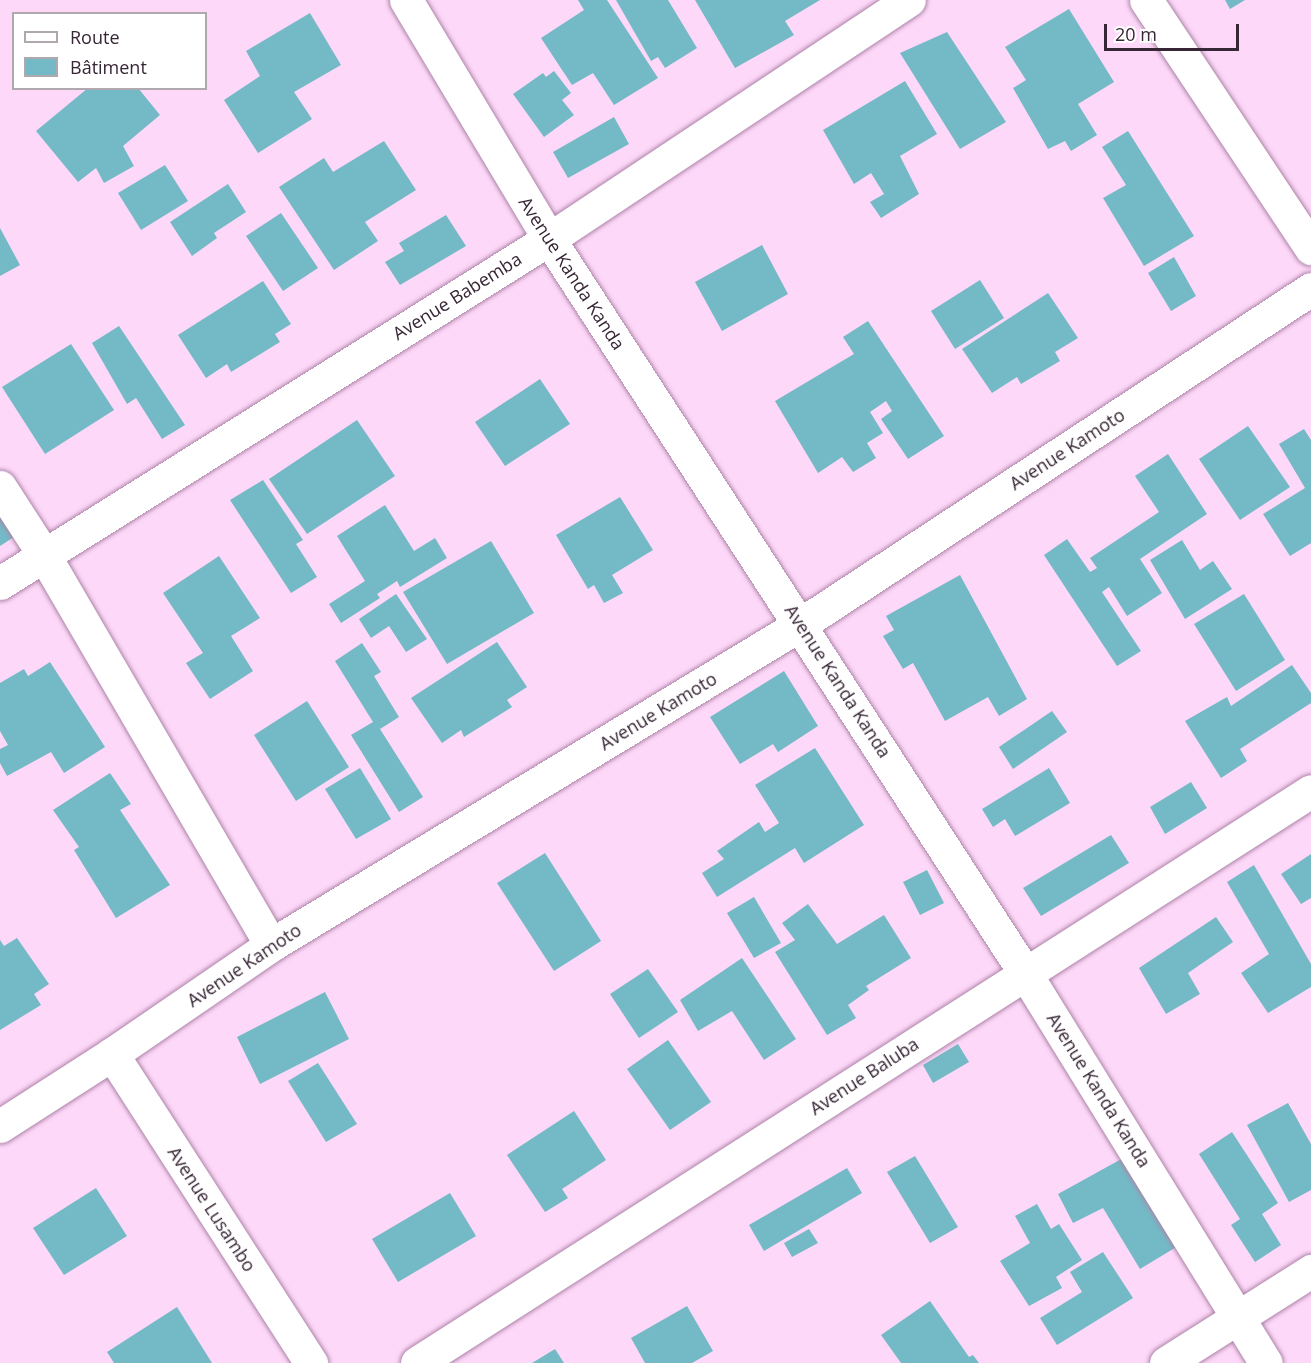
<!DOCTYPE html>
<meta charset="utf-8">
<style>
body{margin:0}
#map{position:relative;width:1311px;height:1363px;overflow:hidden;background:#fdd8f8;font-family:"Open Sans",sans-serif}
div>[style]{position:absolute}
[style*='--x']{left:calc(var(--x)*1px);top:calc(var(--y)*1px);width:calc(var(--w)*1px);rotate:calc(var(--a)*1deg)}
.building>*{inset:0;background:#74b9c6}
.roads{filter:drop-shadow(0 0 2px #ad83a8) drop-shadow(0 0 2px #ad83a8)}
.minor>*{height:33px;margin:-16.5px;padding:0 16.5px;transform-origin:16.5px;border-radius:16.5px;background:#fff}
span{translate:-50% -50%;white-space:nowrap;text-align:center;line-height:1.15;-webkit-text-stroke:5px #fff;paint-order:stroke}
.street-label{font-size:18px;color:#372635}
.legend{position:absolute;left:12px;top:12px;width:195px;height:78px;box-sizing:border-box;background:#fff;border:2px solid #afa8ae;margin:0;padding:8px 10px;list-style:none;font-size:18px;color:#372635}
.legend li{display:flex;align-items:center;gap:12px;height:30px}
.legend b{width:30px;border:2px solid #afa8ae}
.scale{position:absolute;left:1104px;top:24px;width:135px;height:27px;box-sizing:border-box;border:3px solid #372635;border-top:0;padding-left:8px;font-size:18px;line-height:21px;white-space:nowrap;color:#372635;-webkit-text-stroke:4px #fff;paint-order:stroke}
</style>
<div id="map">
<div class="building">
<div style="clip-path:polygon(578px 0,607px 0,658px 78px,614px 105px,593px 73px,572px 85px,541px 38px,584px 10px)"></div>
<div style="clip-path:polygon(616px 0,668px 0,697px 48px,665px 68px,658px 57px,651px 61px)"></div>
<div style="clip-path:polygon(695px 0,820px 0,785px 21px,794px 35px,735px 68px)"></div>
<div style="clip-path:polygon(1225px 0,1245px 0,1230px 9px)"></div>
<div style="clip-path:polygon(1069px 9px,1114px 82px,1078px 104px,1097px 135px,1071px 151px,1065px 141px,1048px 149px,1013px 88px,1026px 80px,1005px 47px)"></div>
<div style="clip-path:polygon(310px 13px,341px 65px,294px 92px,312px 119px,258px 153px,224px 100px,260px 76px,246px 51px)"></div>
<div style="clip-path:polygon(947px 32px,1006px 122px,960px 149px,900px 53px)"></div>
<div style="clip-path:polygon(554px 71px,571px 93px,562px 100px,574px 115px,544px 137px,513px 94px,543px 73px,546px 77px)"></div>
<div style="clip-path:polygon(905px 81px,937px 134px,900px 156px,919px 194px,881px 218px,870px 202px,884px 194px,871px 173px,854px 184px,823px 130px)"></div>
<div style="clip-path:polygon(88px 88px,138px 88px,160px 115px,123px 146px,134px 166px,104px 183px,96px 168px,78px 182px,36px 131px)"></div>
<div style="clip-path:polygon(614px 117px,629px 144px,568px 178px,553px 152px)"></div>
<div style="clip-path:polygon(1128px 131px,1194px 236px,1144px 266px,1103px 198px,1126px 185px,1102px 147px)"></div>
<div style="clip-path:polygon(384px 141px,416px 190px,365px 222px,378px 241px,334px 270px,279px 187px,324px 158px,333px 172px)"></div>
<div style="clip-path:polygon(165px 165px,188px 201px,141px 230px,118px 193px)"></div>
<div style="clip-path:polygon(228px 184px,246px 212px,214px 233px,217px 238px,192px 256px,170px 222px)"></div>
<div style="clip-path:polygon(281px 213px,318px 268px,283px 291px,246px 236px)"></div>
<div style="clip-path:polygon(446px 215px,466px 246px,400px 285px,385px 262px,404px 251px,399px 243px)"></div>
<div style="clip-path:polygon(0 228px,20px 265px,0 276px)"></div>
<div style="clip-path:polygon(762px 245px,788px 294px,722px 331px,695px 282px)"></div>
<div style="clip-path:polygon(1174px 257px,1196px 296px,1171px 311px,1148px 273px)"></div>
<div style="clip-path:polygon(980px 280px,1004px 318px,955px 349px,931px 311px)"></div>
<div style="clip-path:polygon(263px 281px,291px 324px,275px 334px,280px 342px,231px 372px,227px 364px,206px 378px,178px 335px)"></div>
<div style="clip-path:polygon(1048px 293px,1078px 338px,1055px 352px,1060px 361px,1021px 384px,1017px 377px,992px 393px,962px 349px)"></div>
<div style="clip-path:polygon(868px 321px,944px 436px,908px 459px,881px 419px,892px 411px,886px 401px,870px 412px,883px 433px,867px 443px,876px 458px,853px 472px,842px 457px,818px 473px,775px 401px,854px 354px,843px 337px)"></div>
<div style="clip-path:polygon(119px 326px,185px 425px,162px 439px,136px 398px,127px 404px,92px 343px)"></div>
<div style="clip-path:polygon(71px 344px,114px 410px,45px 454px,2px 387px)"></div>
<div style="clip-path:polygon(540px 379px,570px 424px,505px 466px,475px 422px)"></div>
<div style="clip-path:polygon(357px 420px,395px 476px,307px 534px,269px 479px)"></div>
<div style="clip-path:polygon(1248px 426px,1290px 487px,1240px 520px,1199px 459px)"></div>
<div style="clip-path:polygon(1304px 429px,1311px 440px,1311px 543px,1290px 556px,1263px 514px,1305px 488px,1279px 444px)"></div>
<div style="clip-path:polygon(1168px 454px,1207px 514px,1140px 559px,1162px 593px,1127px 616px,1109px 587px,1102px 592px,1141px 651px,1117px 666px,1044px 555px,1067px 539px,1090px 572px,1097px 568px,1090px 558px,1159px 512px,1135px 476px)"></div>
<div style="clip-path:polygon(263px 480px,303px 540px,296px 544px,317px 577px,291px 593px,230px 500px)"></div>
<div style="clip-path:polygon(620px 497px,653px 550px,612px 575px,623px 593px,604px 603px,594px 585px,588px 589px,556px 535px)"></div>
<div style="clip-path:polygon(385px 505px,414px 551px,435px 538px,447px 558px,400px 587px,397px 581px,377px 594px,380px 598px,341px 623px,329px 604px,365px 581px,337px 536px)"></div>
<div style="clip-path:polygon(0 515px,14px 537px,0 546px)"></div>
<div style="clip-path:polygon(1182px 540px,1200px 570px,1213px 561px,1232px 589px,1185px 619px,1150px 560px)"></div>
<div style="clip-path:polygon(491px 541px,534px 613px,447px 664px,403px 592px)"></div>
<div style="clip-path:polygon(219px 556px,260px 618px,231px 636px,253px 671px,210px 699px,186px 663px,203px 653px,163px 593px)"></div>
<div style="clip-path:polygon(960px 575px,1027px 699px,999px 716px,988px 697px,945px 721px,913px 663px,903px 669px,883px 636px,894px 630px,886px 616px)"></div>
<div style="clip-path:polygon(396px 594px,427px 639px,406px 652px,389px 626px,371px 638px,359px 619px)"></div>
<div style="clip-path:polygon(1244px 594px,1285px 660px,1236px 691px,1194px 624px)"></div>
<div style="clip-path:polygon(497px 642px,527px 687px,507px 700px,512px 707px,464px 737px,461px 730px,442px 743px,411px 698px)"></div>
<div style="clip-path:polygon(362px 643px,381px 672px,374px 676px,399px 717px,380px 729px,423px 797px,399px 812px,351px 735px,373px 722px,335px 661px)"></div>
<div style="clip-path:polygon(50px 662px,105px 747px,64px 773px,51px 752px,7px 776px,0 763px,0 749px,8px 745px,0 731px,0 683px,24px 669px,28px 676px)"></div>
<div style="clip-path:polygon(1292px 665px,1311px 693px,1311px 703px,1240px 749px,1247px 761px,1221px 778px,1185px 721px,1227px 697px,1231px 706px)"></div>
<div style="clip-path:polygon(784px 671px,818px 726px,778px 752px,773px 744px,740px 764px,710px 717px)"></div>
<div style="clip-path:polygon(307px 701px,349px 767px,296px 801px,254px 735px)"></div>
<div style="clip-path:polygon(1052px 711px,1067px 732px,1013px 769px,999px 747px)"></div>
<div style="clip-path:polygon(815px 748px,864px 825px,804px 863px,795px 848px,717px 897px,702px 873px,724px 859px,717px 851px,759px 822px,765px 832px,779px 823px,755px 785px)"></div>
<div style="clip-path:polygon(360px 768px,391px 819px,356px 839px,325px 789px)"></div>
<div style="clip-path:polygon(1049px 768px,1070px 803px,1015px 836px,1005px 819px,993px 827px,982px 809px)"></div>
<div style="clip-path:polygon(110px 773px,131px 804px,120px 810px,170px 885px,116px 918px,74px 850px,79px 847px,53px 810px)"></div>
<div style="clip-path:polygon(1191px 782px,1207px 808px,1165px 834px,1150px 807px)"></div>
<div style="clip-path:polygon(1111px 835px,1129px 863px,1041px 916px,1023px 888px)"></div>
<div style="clip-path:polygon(545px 853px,601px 941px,554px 971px,497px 883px)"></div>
<div style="clip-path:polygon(1311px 854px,1311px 898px,1301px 904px,1281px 874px)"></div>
<div style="clip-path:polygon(1254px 865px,1311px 964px,1311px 987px,1268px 1013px,1241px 973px,1269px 954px,1227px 882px)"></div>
<div style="clip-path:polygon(927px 870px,944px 903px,920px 915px,903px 882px)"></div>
<div style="clip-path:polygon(754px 897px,781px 943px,754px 958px,727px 913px)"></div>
<div style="clip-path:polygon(808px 904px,837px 944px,884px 915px,911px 958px,866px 986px,869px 990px,848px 1005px,856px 1018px,827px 1035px,775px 952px,795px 940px,782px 923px)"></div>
<div style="clip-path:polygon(1216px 917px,1233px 942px,1188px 973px,1200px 994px,1166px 1014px,1139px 968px)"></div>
<div style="clip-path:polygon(17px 938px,49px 984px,34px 994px,41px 1005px,0 1030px,0 940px,4px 946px)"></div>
<div style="clip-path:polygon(742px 958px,796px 1039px,764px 1060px,732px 1011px,698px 1031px,680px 1000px)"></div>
<div style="clip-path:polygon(648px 969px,678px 1012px,639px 1038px,610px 994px)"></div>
<div style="clip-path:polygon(325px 992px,349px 1039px,260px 1084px,237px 1037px)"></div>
<div style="clip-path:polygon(668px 1040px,711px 1102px,670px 1130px,627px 1069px)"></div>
<div style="clip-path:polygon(958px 1044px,969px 1062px,933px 1083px,923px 1065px)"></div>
<div style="clip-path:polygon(318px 1063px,357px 1124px,326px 1142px,288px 1081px)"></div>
<div style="clip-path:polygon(1288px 1103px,1311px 1144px,1311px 1190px,1289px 1202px,1247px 1125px)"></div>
<div style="clip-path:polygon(574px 1111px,606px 1160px,562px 1189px,568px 1198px,545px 1212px,507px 1155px)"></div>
<div style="clip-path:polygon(1232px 1132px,1278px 1203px,1262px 1214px,1281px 1245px,1255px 1262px,1231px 1225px,1240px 1219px,1199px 1154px)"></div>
<div style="clip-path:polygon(915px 1156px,958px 1227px,930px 1243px,887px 1172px)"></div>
<div style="clip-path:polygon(1125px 1157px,1178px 1246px,1140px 1269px,1103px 1208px,1073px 1223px,1058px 1194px)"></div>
<div style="clip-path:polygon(847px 1168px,862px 1193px,764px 1251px,749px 1225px)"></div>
<div style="clip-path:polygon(96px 1188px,127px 1236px,64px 1275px,33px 1228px)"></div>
<div style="clip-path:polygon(450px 1193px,476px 1236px,398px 1282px,372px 1239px)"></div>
<div style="clip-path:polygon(1037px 1204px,1051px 1229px,1059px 1224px,1082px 1260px,1056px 1277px,1062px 1288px,1029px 1306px,1000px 1261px,1030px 1243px,1015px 1216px)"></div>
<div style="clip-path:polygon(809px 1229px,818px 1243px,792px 1257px,784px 1243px)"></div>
<div style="clip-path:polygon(1103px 1252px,1133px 1298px,1057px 1345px,1040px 1318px,1082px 1292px,1070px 1272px)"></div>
<div style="clip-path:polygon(930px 1301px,969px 1357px,973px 1355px,979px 1363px,901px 1363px,881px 1335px)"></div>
<div style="clip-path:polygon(687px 1306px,713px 1351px,692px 1363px,645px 1363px,631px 1338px)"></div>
<div style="clip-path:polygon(177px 1307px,212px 1363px,114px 1363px,107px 1352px)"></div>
<div style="clip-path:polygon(555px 1349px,564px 1363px,532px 1363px)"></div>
</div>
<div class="roads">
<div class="minor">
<div style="--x:406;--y:0;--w:279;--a:59.1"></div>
<div style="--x:549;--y:239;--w:875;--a:57.04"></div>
<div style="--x:1025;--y:973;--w:458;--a:58.3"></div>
<div style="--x:1146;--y:0;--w:298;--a:56.4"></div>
<div style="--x:0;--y:487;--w:81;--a:57.1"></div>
<div style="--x:44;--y:555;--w:451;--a:59.8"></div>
<div style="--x:0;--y:583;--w:648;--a:-32.07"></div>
<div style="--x:549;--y:239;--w:432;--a:-33.6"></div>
<div style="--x:112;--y:1054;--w:368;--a:57.2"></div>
<div style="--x:0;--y:1126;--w:133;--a:-32.7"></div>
<div style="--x:112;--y:1054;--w:193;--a:-34.4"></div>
<div style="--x:271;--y:945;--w:620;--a:-31.2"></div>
<div style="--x:801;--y:624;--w:610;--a:-33.3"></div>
<div style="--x:417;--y:1363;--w:1061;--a:-32.61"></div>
<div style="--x:1166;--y:1363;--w:172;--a:-32.4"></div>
</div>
</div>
<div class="street-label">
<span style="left:572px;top:273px;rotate:57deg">Avenue Kanda Kanda</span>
<span style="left:457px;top:296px;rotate:-32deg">Avenue Babemba</span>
<span style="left:1067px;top:449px;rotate:-33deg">Avenue Kamoto</span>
<span style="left:838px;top:681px;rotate:57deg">Avenue Kanda Kanda</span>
<span style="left:658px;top:711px;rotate:-31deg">Avenue Kamoto</span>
<span style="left:244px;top:965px;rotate:-34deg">Avenue Kamoto</span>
<span style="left:864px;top:1076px;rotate:-33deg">Avenue Baluba</span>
<span style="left:1099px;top:1090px;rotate:58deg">Avenue Kanda Kanda</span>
<span style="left:212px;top:1209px;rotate:57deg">Avenue Lusambo</span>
</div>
<ul class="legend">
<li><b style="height:8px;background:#fff"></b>Route</li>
<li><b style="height:16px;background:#74b9c6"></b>Bâtiment</li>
</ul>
<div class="scale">20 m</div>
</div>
